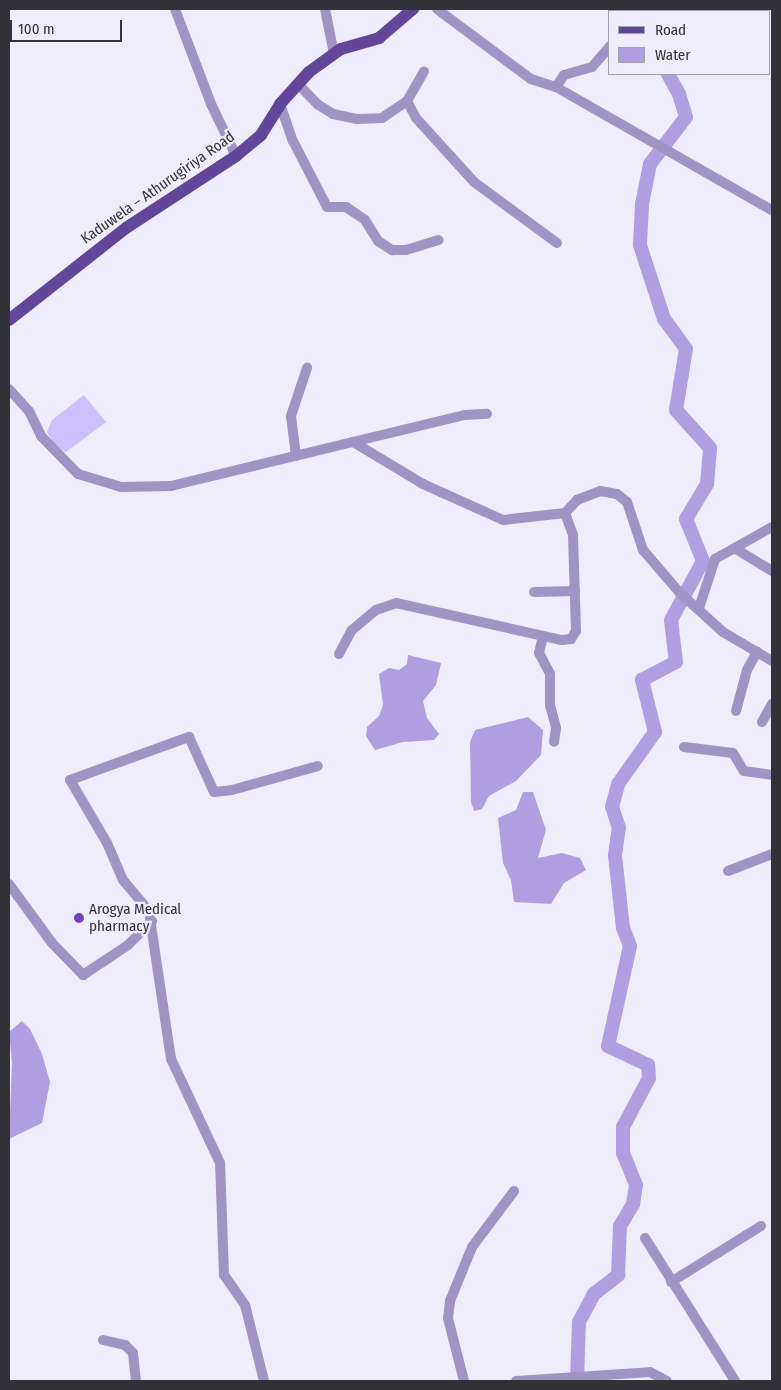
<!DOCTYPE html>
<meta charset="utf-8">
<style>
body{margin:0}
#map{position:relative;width:781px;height:1390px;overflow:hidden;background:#efecfc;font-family:"Fira Sans Condensed",sans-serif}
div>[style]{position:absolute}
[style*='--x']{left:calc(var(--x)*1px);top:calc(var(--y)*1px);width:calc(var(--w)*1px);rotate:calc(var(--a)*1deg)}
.green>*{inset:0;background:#cdbefc}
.water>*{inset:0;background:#af9ee0}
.river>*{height:14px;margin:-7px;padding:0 7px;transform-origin:7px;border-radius:7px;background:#af9ee0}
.minor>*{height:10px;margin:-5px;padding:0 5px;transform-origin:5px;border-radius:5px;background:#9f94c3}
.major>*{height:12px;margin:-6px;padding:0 6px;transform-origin:6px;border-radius:6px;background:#614699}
.dots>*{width:14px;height:14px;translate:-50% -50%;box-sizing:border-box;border:2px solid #efecfc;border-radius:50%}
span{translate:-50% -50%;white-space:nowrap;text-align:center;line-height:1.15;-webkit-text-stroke:4.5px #efecfc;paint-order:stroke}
.street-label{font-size:15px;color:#323137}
.poi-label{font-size:15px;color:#323137}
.left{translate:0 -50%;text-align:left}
.frame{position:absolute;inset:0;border:10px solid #323137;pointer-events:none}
.legend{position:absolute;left:608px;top:10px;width:162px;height:65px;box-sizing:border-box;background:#efecfc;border:1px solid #a3a1ad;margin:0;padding:6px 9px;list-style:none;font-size:15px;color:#323137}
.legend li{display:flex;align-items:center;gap:10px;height:25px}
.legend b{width:25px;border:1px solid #a3a1ad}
.scale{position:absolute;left:10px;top:20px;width:112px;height:22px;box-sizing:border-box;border:2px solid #323137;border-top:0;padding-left:6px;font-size:15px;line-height:18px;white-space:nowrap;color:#323137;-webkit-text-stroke:4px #efecfc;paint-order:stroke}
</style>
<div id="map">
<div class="green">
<div style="clip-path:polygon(84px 395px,106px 422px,66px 452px,55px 446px,47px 432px,52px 420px)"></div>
</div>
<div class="water">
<div style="clip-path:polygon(408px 655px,441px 663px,436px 685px,423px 701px,427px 718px,439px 734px,434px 740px,403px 742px,375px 750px,366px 736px,367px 727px,379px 716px,383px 705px,379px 674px,389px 668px,399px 670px,407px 664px)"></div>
<div style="clip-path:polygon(528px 717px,543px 730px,541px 755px,516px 781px,489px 796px,482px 809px,474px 811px,471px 802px,470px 742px,475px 730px)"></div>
<div style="clip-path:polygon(523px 792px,533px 792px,546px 830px,538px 858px,562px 853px,580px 858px,586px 870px,564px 883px,551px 904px,514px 902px,511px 880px,503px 863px,498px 818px,516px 810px)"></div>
<div style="clip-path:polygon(22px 1021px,30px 1029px,42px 1054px,50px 1082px,42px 1123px,9px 1139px,12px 1063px,9px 1032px)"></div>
</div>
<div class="river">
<div style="--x:657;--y:11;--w:3;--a:-45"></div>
<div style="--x:577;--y:1381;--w:59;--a:-88.1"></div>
<div style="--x:579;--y:1322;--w:32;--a:-62"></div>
<div style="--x:594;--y:1294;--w:31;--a:-38"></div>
<div style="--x:618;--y:1275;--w:49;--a:-87.7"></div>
<div style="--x:620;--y:1226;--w:26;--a:-59"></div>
<div style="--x:633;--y:1204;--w:19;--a:-81"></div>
<div style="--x:636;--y:1185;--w:35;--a:-112"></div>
<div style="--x:623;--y:1153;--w:26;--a:-90"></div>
<div style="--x:623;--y:1127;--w:55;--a:-62"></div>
<div style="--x:649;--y:1078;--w:13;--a:-94"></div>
<div style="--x:648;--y:1065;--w:44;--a:-154.6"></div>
<div style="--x:608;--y:1046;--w:102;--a:-77.6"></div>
<div style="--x:630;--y:946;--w:19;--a:-111"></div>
<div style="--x:623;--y:928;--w:73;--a:-96.3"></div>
<div style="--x:615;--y:855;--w:27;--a:-82"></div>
<div style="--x:619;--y:828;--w:22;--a:-108"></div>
<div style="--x:612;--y:807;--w:24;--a:-75"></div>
<div style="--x:618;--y:784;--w:64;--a:-54.6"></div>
<div style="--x:655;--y:732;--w:54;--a:-104"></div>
<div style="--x:642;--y:680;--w:38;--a:-28"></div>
<div style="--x:676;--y:662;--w:42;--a:-96.8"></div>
<div style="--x:671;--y:620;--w:67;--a:-61.5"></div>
<div style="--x:703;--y:561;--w:45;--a:-112"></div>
<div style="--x:686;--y:519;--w:41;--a:-59"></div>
<div style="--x:707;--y:484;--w:36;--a:-85"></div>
<div style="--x:710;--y:448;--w:51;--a:-131.8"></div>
<div style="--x:676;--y:410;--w:62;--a:-80.7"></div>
<div style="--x:686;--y:349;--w:37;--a:-126"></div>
<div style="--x:664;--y:319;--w:78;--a:-108"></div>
<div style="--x:640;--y:245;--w:41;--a:-87.2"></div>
<div style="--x:642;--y:204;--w:41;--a:-78.7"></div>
<div style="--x:650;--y:164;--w:59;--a:-52.5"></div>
<div style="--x:686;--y:117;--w:24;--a:-107"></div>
<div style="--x:679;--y:94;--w:23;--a:-119"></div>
</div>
<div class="minor">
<div style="--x:175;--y:9;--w:102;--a:69.2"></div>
<div style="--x:211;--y:104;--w:58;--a:64.3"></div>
<div style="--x:325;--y:9;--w:46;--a:78.7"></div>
<div style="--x:437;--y:9;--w:117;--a:36.7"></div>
<div style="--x:531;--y:79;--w:26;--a:18"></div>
<div style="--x:556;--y:87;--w:249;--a:29.7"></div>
<div style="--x:298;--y:84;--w:28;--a:46"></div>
<div style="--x:317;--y:104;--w:19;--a:32"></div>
<div style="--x:333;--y:114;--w:25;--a:12"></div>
<div style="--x:357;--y:119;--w:25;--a:-2"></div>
<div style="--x:382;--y:118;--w:30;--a:-34"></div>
<div style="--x:407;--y:101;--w:34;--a:-60"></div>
<div style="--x:556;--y:87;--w:14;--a:-56"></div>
<div style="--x:564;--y:75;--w:29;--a:-16"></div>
<div style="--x:592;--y:67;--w:28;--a:-49"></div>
<div style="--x:407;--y:101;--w:19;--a:62"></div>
<div style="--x:416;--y:118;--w:86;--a:47.8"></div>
<div style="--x:474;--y:182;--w:103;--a:36.3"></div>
<div style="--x:280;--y:104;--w:39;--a:71"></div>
<div style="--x:293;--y:141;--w:74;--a:62.7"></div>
<div style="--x:327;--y:207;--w:19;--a:0"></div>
<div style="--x:346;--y:207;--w:23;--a:34"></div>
<div style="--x:365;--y:220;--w:25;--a:58"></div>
<div style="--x:378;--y:241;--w:17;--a:33"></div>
<div style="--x:392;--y:250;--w:14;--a:0"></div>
<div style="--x:406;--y:250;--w:34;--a:-17"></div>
<div style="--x:9;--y:389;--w:30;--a:48"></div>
<div style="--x:29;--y:411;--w:28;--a:64"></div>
<div style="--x:41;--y:436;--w:53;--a:45.8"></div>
<div style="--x:78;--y:474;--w:45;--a:16.8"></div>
<div style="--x:121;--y:487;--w:50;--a:-1.1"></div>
<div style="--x:171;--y:486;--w:302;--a:-13.6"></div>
<div style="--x:465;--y:415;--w:22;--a:-3"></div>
<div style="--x:296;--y:456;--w:40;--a:-97.1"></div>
<div style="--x:291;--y:416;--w:51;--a:-71.6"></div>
<div style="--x:565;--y:513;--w:18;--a:-47"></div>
<div style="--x:577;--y:500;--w:25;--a:-21"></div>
<div style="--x:600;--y:491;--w:17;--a:10"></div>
<div style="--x:617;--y:494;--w:13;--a:39"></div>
<div style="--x:627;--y:502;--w:51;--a:71.6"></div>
<div style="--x:643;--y:550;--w:57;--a:49.3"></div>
<div style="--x:680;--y:593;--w:58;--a:42.2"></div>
<div style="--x:723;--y:632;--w:57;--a:30.6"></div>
<div style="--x:736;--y:549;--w:42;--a:31.4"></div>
<div style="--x:534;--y:592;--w:41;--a:-1.4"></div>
<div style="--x:699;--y:608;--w:52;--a:-71.9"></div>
<div style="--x:715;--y:559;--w:65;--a:-29.3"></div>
<div style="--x:543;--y:636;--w:17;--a:103"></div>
<div style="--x:539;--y:653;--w:24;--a:62"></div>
<div style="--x:550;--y:674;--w:31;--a:90"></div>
<div style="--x:550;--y:705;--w:24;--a:75"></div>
<div style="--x:556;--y:728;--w:14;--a:98"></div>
<div style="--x:339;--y:654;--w:27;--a:-62"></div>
<div style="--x:352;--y:630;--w:31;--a:-40"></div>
<div style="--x:376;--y:610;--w:21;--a:-19"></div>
<div style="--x:396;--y:603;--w:170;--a:12.6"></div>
<div style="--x:562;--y:640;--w:9;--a:-6"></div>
<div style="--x:571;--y:639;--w:9;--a:-58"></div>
<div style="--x:576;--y:631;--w:96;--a:-91.8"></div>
<div style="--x:573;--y:535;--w:23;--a:-110"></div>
<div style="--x:565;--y:513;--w:62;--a:173.6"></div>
<div style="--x:503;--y:520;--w:88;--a:-155.8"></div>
<div style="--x:423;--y:484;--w:82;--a:-149"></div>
<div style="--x:736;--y:711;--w:42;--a:-75"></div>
<div style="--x:747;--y:670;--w:21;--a:-61"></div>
<div style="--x:762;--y:722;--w:21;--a:-61"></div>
<div style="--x:684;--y:747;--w:49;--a:7"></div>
<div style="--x:733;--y:753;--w:21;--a:59"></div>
<div style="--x:744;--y:771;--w:28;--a:8"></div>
<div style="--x:728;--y:871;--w:47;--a:-21.1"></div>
<div style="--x:9;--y:884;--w:73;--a:53.9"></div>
<div style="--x:52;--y:943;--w:45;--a:45.9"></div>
<div style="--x:83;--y:975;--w:54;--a:-33.7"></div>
<div style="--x:128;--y:945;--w:34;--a:-45"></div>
<div style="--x:645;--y:1238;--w:169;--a:57.8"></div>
<div style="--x:671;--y:1282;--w:106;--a:-31.9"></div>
<div style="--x:103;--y:1340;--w:23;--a:13"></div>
<div style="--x:125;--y:1345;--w:11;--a:45"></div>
<div style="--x:133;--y:1353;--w:28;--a:84"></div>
<div style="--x:264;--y:1381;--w:78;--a:-104"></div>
<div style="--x:245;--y:1305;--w:37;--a:-125"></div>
<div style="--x:224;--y:1275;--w:112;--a:-92"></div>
<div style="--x:220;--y:1163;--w:115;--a:-115.2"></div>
<div style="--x:171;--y:1059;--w:150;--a:-98.5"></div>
<div style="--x:149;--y:911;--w:40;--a:-130"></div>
<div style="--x:123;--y:880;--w:40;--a:-113.4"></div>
<div style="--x:107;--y:843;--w:73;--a:-120.4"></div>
<div style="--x:70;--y:780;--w:127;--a:-19.9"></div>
<div style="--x:189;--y:737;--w:60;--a:65.6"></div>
<div style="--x:214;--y:792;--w:18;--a:-6"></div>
<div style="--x:232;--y:790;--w:89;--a:-15.6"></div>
<div style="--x:464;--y:1381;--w:65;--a:-104.3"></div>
<div style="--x:448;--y:1318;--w:17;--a:-83"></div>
<div style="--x:450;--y:1301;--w:58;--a:-67.8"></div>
<div style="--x:472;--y:1247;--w:70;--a:-53.1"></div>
<div style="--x:516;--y:1381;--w:134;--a:-3.8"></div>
<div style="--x:650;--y:1372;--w:19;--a:28"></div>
</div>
<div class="major">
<div style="--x:9;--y:320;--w:149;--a:-38.2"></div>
<div style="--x:126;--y:228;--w:131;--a:-33.2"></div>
<div style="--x:236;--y:156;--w:33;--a:-40"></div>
<div style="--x:261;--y:135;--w:36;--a:-58"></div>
<div style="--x:280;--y:104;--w:43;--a:-47.8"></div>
<div style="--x:309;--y:72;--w:39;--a:-36"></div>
<div style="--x:341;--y:49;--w:40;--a:-16"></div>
<div style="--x:379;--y:38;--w:45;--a:-40.5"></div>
</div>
<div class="dots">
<div style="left:79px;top:918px;background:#7044bc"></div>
</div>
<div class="street-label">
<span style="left:158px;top:188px;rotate:-35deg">Kaduwela – Athurugiriya Road</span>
</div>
<div class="poi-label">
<span class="left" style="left:89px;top:918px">Arogya Medical<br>pharmacy</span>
</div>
<div class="frame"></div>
<ul class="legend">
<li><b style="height:6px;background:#614699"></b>Road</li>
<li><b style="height:14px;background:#af9ee0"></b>Water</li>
</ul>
<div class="scale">100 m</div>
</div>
